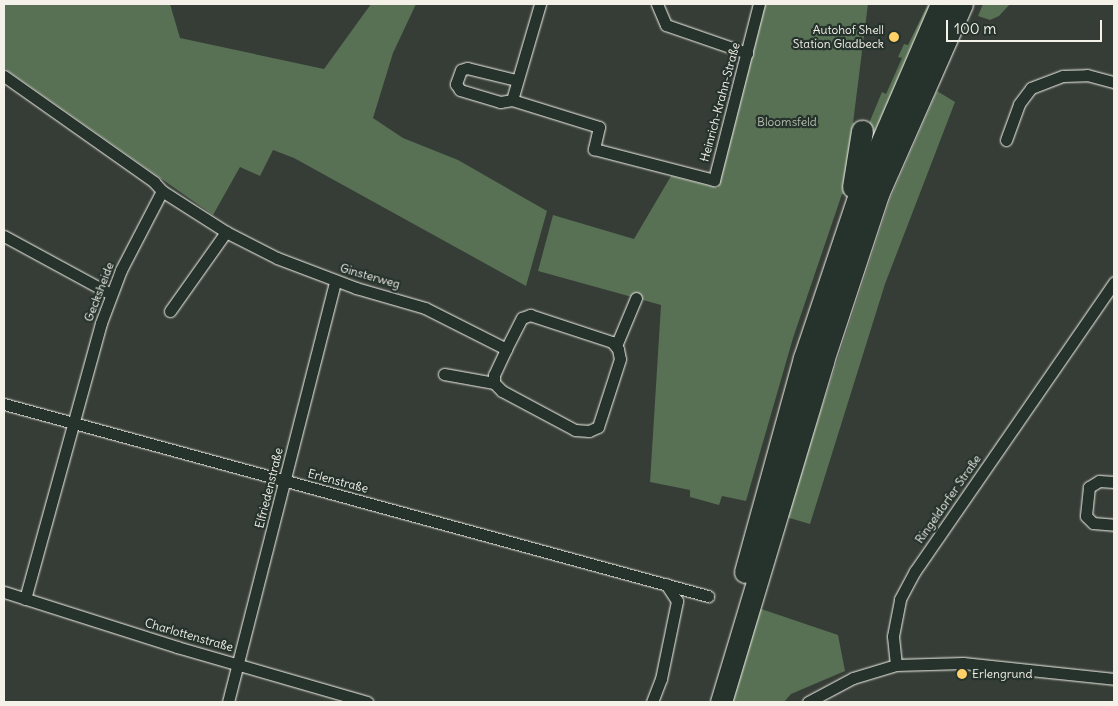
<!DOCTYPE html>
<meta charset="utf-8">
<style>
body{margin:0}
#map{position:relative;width:1118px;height:706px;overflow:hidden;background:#353d36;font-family:Delius,sans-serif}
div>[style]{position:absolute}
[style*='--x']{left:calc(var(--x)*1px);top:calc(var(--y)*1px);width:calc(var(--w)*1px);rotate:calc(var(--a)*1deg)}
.green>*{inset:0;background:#587054}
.roads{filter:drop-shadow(0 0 1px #f4f1e8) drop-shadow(0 0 1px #f4f1e8)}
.street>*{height:11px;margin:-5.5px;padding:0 5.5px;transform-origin:5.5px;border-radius:5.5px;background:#26332d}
.highway>*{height:21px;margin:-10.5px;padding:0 10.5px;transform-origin:10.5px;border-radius:10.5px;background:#26332d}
.dots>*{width:14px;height:14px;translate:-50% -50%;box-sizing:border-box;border:2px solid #26332d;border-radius:50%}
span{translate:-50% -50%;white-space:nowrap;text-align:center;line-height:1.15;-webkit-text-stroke:4.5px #26332d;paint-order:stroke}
.poi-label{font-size:12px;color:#f4f1e8}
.right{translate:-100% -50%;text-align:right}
.left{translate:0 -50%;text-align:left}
.street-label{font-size:12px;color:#f4f1e8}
.park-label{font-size:12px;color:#b6bdad}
.frame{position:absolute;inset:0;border:5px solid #f4f1e8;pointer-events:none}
.scale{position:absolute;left:946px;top:20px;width:156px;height:22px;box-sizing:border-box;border:2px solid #f4f1e8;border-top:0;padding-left:6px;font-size:15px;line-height:18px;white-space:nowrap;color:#f4f1e8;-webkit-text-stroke:4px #26332d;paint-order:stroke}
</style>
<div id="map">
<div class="green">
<div style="clip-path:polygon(4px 4px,170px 4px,180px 38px,324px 69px,371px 4px,416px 4px,393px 53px,373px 118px,403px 138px,458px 160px,547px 211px,526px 286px,294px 158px,273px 150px,260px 176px,240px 167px,213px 215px,4px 68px)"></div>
<div style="clip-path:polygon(762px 4px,868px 4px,853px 123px,858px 124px,849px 194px,842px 194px,793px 338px,746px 501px,722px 496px,719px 505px,690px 497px,690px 490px,650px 482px,661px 305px,538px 271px,553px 215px,634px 239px,671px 176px,718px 188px)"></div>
<div style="clip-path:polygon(928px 4px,932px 4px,868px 147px,865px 133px,882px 92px,886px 94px,902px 58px,898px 57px,904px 44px,908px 45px)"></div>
<div style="clip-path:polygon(983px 4px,1010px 4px,999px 16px,990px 20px,978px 16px)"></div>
<div style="clip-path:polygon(937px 91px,955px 102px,885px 284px,810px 524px,786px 517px,890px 199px)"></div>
<div style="clip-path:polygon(758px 608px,838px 635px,845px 671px,791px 694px,784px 702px,732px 702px)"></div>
</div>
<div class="roads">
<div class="street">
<div style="--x:657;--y:4;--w:23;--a:67"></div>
<div style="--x:666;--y:25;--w:86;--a:19.1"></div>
<div style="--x:4;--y:76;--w:184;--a:35.2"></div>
<div style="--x:154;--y:182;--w:12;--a:48"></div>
<div style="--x:162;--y:191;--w:76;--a:32.6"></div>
<div style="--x:226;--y:232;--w:57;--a:27"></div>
<div style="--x:277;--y:258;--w:85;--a:20.8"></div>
<div style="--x:356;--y:288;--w:72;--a:16.2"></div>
<div style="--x:425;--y:308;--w:91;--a:26.8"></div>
<div style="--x:506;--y:349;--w:35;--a:-63"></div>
<div style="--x:522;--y:318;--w:9;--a:-21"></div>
<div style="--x:530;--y:315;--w:86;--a:18.2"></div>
<div style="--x:612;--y:342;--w:9;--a:49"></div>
<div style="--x:618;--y:349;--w:10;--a:79"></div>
<div style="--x:620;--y:359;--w:71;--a:107.9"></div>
<div style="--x:598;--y:427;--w:10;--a:156"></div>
<div style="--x:589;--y:431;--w:14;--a:-176"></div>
<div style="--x:575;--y:430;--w:83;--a:-151.9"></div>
<div style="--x:502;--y:391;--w:11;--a:-135"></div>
<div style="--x:494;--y:383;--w:8;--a:-90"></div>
<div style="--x:494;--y:375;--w:29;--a:-65"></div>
<div style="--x:516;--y:80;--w:50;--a:-166.2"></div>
<div style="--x:467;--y:68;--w:6;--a:162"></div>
<div style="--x:461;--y:70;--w:15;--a:110"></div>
<div style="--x:456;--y:84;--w:7;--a:56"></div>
<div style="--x:460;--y:90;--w:42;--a:16.7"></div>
<div style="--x:500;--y:102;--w:12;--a:-9"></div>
<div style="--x:512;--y:100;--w:91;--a:17.2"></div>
<div style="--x:599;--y:127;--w:23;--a:103"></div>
<div style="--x:594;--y:149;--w:124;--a:14.5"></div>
<div style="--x:714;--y:180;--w:182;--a:-75.7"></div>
<div style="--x:512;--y:100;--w:100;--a:-73.7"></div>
<div style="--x:1006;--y:140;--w:38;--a:-70"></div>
<div style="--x:1019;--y:104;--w:20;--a:-53"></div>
<div style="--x:1031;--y:88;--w:34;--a:-21"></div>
<div style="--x:1063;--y:76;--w:24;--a:-2"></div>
<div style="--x:1087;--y:75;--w:28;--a:15"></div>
<div style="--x:4;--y:236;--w:122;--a:28.5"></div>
<div style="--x:170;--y:311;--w:97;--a:-54.7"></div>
<div style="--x:616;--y:346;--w:52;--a:-67.4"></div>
<div style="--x:444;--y:374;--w:51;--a:10.2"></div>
<div style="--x:4;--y:404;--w:730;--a:15.26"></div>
<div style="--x:1114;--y:482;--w:15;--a:-176"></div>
<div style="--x:1099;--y:481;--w:12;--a:149"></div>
<div style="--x:1089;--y:487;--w:29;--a:96"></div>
<div style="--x:1086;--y:516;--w:10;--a:45"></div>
<div style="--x:1093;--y:523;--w:21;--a:5"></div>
<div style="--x:4;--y:592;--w:182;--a:17.6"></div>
<div style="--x:177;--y:647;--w:198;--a:16.1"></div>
<div style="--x:25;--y:599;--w:286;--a:-74.6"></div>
<div style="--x:101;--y:323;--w:57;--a:-69.3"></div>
<div style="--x:121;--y:270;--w:89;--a:-62.6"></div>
<div style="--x:896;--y:665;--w:29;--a:-96"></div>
<div style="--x:893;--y:636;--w:38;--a:-79"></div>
<div style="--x:900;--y:599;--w:32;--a:-62"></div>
<div style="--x:915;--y:571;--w:351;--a:-55.4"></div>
<div style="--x:228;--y:702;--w:434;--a:-75.7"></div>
<div style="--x:652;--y:702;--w:25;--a:-69"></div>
<div style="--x:661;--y:679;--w:80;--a:-78.4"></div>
<div style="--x:677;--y:601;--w:20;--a:-123"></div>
<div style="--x:808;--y:702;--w:51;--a:-28.1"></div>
<div style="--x:853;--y:678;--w:45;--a:-16.8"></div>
<div style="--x:896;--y:665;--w:67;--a:-1.7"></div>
<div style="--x:963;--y:663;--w:152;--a:6"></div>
</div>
<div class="highway">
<div style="--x:853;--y:187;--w:57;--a:-80.9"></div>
<div style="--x:745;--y:572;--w:222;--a:-74.6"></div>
<div style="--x:804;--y:358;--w:175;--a:-71.4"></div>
<div style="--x:860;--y:192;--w:205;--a:-66.7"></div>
<div style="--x:721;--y:702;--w:356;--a:-73.3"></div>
<div style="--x:823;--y:361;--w:178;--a:-71.7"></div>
<div style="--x:879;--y:192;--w:206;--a:-66.2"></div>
</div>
</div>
<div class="dots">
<div style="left:894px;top:37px;background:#ffd166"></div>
<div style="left:962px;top:674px;background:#ffd166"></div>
</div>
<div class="poi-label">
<span class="right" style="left:884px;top:37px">Autohof Shell<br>Station Gladbeck</span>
<span class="left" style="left:972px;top:674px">Erlengrund</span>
</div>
<div class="street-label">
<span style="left:720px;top:102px;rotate:-75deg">Heinrich-Krahn-Straße</span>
<span style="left:370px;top:276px;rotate:16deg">Ginsterweg</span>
<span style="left:99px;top:292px;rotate:-69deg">Gecksheide</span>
<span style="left:338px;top:481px;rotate:15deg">Erlenstraße</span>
<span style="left:269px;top:488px;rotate:-76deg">Elfriedenstraße</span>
<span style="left:948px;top:499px;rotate:-55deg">Ringeldorfer Straße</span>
<span style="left:189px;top:635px;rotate:16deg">Charlottenstraße</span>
</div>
<div class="park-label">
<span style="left:787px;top:122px">Bloomsfeld</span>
</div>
<div class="frame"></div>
<div class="scale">100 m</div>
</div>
